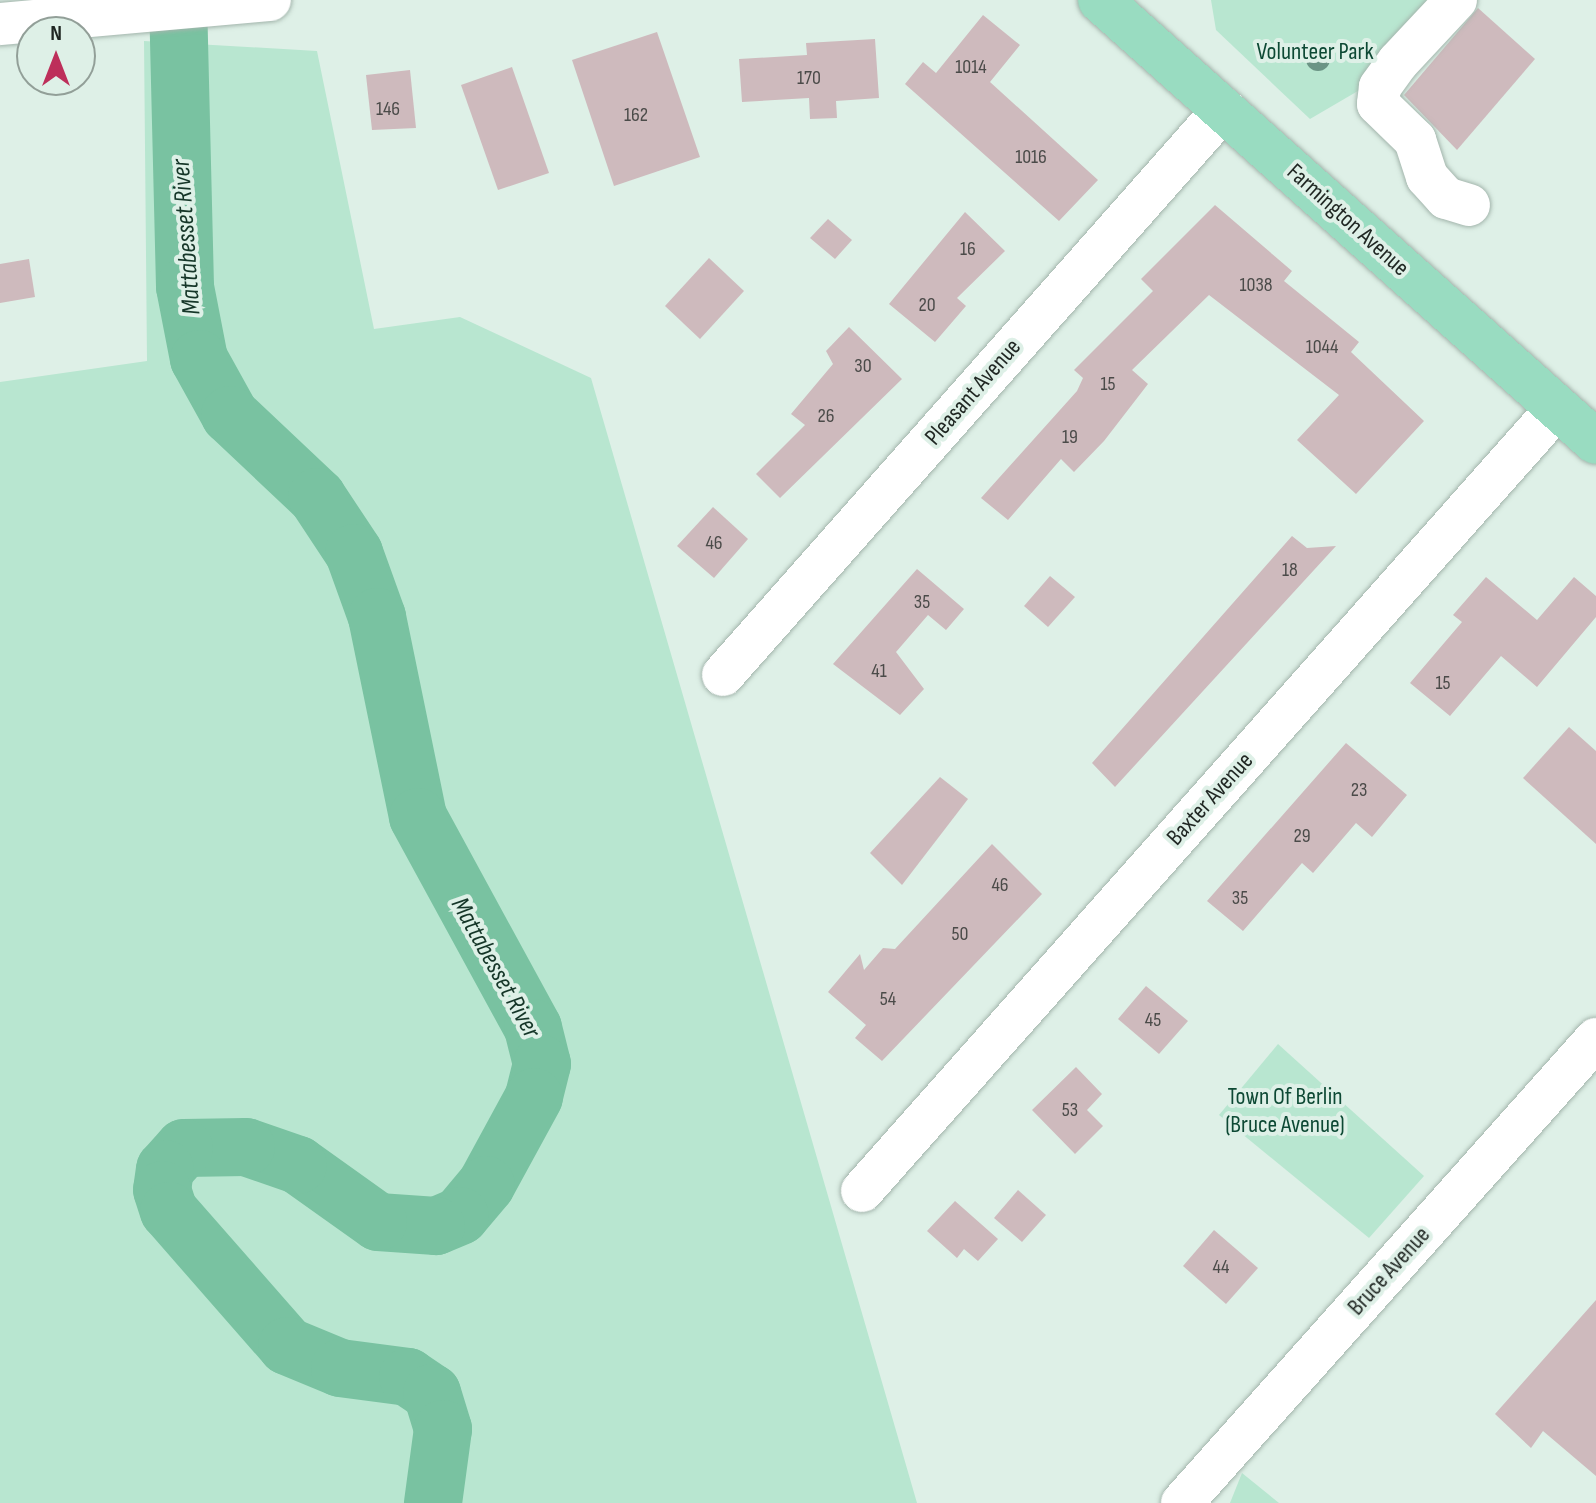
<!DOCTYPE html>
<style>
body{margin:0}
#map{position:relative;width:1596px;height:1503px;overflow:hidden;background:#def0e7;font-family:"Sofia Sans Condensed",sans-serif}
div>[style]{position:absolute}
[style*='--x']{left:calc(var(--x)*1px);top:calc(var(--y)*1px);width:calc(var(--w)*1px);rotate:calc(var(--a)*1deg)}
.green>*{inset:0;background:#b8e6d0}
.river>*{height:58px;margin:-29px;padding:0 29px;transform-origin:29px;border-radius:29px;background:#79c2a1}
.building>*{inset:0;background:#cebabd}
.roads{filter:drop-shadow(0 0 2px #a3b5ac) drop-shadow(0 0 2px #a3b5ac)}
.minor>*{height:42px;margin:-21px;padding:0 21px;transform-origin:21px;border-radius:21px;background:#fff}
.major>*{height:44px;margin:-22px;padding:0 22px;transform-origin:22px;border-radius:22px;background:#99dcc1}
.trees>*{width:24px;height:24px;margin:-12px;border-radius:50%;background:#6b9485}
span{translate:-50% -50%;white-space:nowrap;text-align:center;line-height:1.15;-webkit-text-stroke:8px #def0e7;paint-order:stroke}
.number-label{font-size:20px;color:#4b4b49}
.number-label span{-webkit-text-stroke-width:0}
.park-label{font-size:24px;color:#0d4934}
.street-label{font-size:24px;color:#1f2622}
.water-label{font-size:26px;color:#153628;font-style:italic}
.north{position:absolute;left:16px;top:16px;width:80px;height:80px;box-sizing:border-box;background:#def0e7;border:2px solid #929f98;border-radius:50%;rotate:0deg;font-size:22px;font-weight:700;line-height:32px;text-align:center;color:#1f2622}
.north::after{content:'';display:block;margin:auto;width:28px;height:36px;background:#bd2f5a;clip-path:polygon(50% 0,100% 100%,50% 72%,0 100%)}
</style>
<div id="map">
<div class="green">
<div style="clip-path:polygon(1211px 0,1440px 0,1363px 88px,1310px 119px,1216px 30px)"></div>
<div style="clip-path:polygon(144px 41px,317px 51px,374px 329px,460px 317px,591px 378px,917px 1503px,0 1503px,0 382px,147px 361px)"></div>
<div style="clip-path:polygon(1278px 1044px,1424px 1176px,1369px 1238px,1219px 1115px)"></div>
<div style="clip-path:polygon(1242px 1473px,1279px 1503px,1230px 1503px)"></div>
</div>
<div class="river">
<div style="--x:178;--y:0;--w:287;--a:88.6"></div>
<div style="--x:185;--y:287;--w:73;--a:79"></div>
<div style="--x:199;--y:359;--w:64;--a:61"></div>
<div style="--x:230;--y:415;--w:120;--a:43.3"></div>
<div style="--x:317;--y:497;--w:67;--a:56.5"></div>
<div style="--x:354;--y:553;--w:68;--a:70.2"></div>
<div style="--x:377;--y:617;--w:204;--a:78.4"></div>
<div style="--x:418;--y:817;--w:240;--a:61.4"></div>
<div style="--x:533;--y:1028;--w:37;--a:76"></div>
<div style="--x:542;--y:1064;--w:34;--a:104"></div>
<div style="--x:534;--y:1097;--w:100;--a:118.6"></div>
<div style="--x:486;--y:1185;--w:40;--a:130"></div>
<div style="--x:460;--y:1216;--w:26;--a:157"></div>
<div style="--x:436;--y:1226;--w:58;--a:-176.1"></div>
<div style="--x:378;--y:1222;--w:98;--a:-144.5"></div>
<div style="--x:298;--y:1165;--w:55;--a:-160.9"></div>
<div style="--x:246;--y:1147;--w:62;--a:179.1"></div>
<div style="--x:184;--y:1148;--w:28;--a:132"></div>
<div style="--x:165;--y:1169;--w:21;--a:98"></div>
<div style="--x:162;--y:1190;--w:22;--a:72"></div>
<div style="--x:169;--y:1211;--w:179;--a:48.8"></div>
<div style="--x:287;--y:1346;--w:57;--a:22.5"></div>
<div style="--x:340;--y:1368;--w:69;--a:7.5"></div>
<div style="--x:408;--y:1377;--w:29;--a:34"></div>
<div style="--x:432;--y:1393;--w:38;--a:73"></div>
<div style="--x:443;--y:1429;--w:75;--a:97.7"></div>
</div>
<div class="building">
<div style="clip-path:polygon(1478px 8px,1535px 59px,1457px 150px,1404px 95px)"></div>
<div style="clip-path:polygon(983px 15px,1020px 45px,990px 82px,1098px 180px,1059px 221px,905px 84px,923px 62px,936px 73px)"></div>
<div style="clip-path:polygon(657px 32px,700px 157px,614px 186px,572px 60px)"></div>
<div style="clip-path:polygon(875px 39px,879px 98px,836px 101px,837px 118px,810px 119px,809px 98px,742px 102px,739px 59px,807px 55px,806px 43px)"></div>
<div style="clip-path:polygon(512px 67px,549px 173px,498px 190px,461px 85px)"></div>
<div style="clip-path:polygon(410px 70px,416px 128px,372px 130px,366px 75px)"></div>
<div style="clip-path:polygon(1215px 205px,1292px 271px,1284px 281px,1359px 342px,1351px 352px,1424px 421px,1356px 494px,1297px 440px,1339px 395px,1209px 295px,1132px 370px,1148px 384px,1104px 441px,1074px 472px,1061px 459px,1008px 520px,981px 498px,1077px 391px,1083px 378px,1074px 370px,1153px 291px,1141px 279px)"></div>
<div style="clip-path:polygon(965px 212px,1005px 251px,957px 298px,966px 306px,935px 342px,889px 304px)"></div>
<div style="clip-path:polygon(828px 219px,852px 240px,835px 259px,810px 238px)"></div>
<div style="clip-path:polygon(709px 258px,744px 291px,700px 339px,665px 306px)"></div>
<div style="clip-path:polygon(29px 259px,35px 297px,0 303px,0 264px)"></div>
<div style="clip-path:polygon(849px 327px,902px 379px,780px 498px,756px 474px,805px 425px,791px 414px,833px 364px,826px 351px)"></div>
<div style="clip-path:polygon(713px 507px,748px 539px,714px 578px,677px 546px)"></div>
<div style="clip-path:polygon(1292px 536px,1307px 548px,1336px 546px,1115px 787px,1092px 763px)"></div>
<div style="clip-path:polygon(917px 569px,964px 609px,946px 630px,928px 615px,896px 652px,924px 689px,900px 715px,833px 664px)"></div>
<div style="clip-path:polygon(1050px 576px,1075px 597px,1048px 627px,1024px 606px)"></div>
<div style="clip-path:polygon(1486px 577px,1537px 620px,1574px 577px,1596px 596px,1596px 617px,1537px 687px,1501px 656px,1450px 716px,1410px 683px,1462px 622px,1453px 615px)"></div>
<div style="clip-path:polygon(1569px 727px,1596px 751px,1596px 844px,1523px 778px)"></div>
<div style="clip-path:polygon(1346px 743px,1407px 795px,1372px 837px,1356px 823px,1313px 873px,1302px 863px,1243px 931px,1207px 901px)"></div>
<div style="clip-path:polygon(940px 777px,968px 799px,902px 885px,870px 853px)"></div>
<div style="clip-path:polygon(992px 844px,1042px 894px,882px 1061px,855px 1038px,866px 1025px,828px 992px,860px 954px,864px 970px,883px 948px,895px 949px)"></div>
<div style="clip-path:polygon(1146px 986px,1188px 1021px,1159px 1054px,1118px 1019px)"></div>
<div style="clip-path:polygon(1076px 1067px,1102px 1094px,1087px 1110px,1103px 1126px,1075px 1154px,1032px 1110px)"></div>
<div style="clip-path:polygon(1018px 1190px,1046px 1215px,1022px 1242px,994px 1218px)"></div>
<div style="clip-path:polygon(955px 1201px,998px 1239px,978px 1261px,964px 1249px,957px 1258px,927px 1231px)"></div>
<div style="clip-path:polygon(1214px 1230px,1258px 1268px,1226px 1304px,1183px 1266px)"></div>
<div style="clip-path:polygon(1596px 1300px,1596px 1476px,1543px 1431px,1531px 1448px,1495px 1414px)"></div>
</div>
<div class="roads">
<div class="minor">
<div style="--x:1456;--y:0;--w:85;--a:133.1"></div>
<div style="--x:1398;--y:62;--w:31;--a:126"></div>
<div style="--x:1380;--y:87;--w:17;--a:97"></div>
<div style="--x:1378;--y:104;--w:52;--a:44.2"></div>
<div style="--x:1415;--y:140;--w:39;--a:72"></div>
<div style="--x:1427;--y:177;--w:28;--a:48"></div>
<div style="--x:1446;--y:198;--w:24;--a:17"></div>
<div style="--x:0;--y:24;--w:271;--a:-5.1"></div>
<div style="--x:723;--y:675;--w:756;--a:-48.49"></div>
<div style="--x:862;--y:1191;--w:1048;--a:-48.4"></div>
<div style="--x:1182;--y:1503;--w:622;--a:-48.26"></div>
</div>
<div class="major">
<div style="--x:1100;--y:0;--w:664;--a:41.71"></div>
</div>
</div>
<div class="trees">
<div style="left:1318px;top:59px"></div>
</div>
<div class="number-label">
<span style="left:971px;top:67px">1014</span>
<span style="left:809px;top:78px">170</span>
<span style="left:388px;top:109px">146</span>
<span style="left:636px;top:115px">162</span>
<span style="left:1031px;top:157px">1016</span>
<span style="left:968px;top:249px">16</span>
<span style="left:1256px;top:285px">1038</span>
<span style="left:927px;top:305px">20</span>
<span style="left:1322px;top:347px">1044</span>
<span style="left:863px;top:366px">30</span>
<span style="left:1108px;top:384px">15</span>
<span style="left:826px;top:416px">26</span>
<span style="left:1070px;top:437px">19</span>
<span style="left:714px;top:543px">46</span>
<span style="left:1290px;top:570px">18</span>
<span style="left:922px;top:602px">35</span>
<span style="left:879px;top:671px">41</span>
<span style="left:1443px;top:683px">15</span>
<span style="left:1359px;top:790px">23</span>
<span style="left:1302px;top:836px">29</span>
<span style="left:1000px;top:885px">46</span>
<span style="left:1240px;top:898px">35</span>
<span style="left:960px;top:934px">50</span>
<span style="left:888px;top:999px">54</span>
<span style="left:1153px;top:1020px">45</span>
<span style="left:1070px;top:1110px">53</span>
<span style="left:1221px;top:1267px">44</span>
</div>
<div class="park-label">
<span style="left:1315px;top:52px">Volunteer Park</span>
<span style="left:1285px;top:1111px">Town Of Berlin<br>(Bruce Avenue)</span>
</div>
<div class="street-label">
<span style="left:1348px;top:220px;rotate:42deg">Farmington Avenue</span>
<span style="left:973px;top:392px;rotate:-49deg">Pleasant Avenue</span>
<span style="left:1210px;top:799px;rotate:-48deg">Baxter Avenue</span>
<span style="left:1389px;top:1271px;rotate:-48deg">Bruce Avenue</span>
</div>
<div class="water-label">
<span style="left:187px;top:237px;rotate:-94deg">Mattabesset River</span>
<span style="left:495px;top:968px;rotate:61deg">Mattabesset River</span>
</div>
<div class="north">N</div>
</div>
